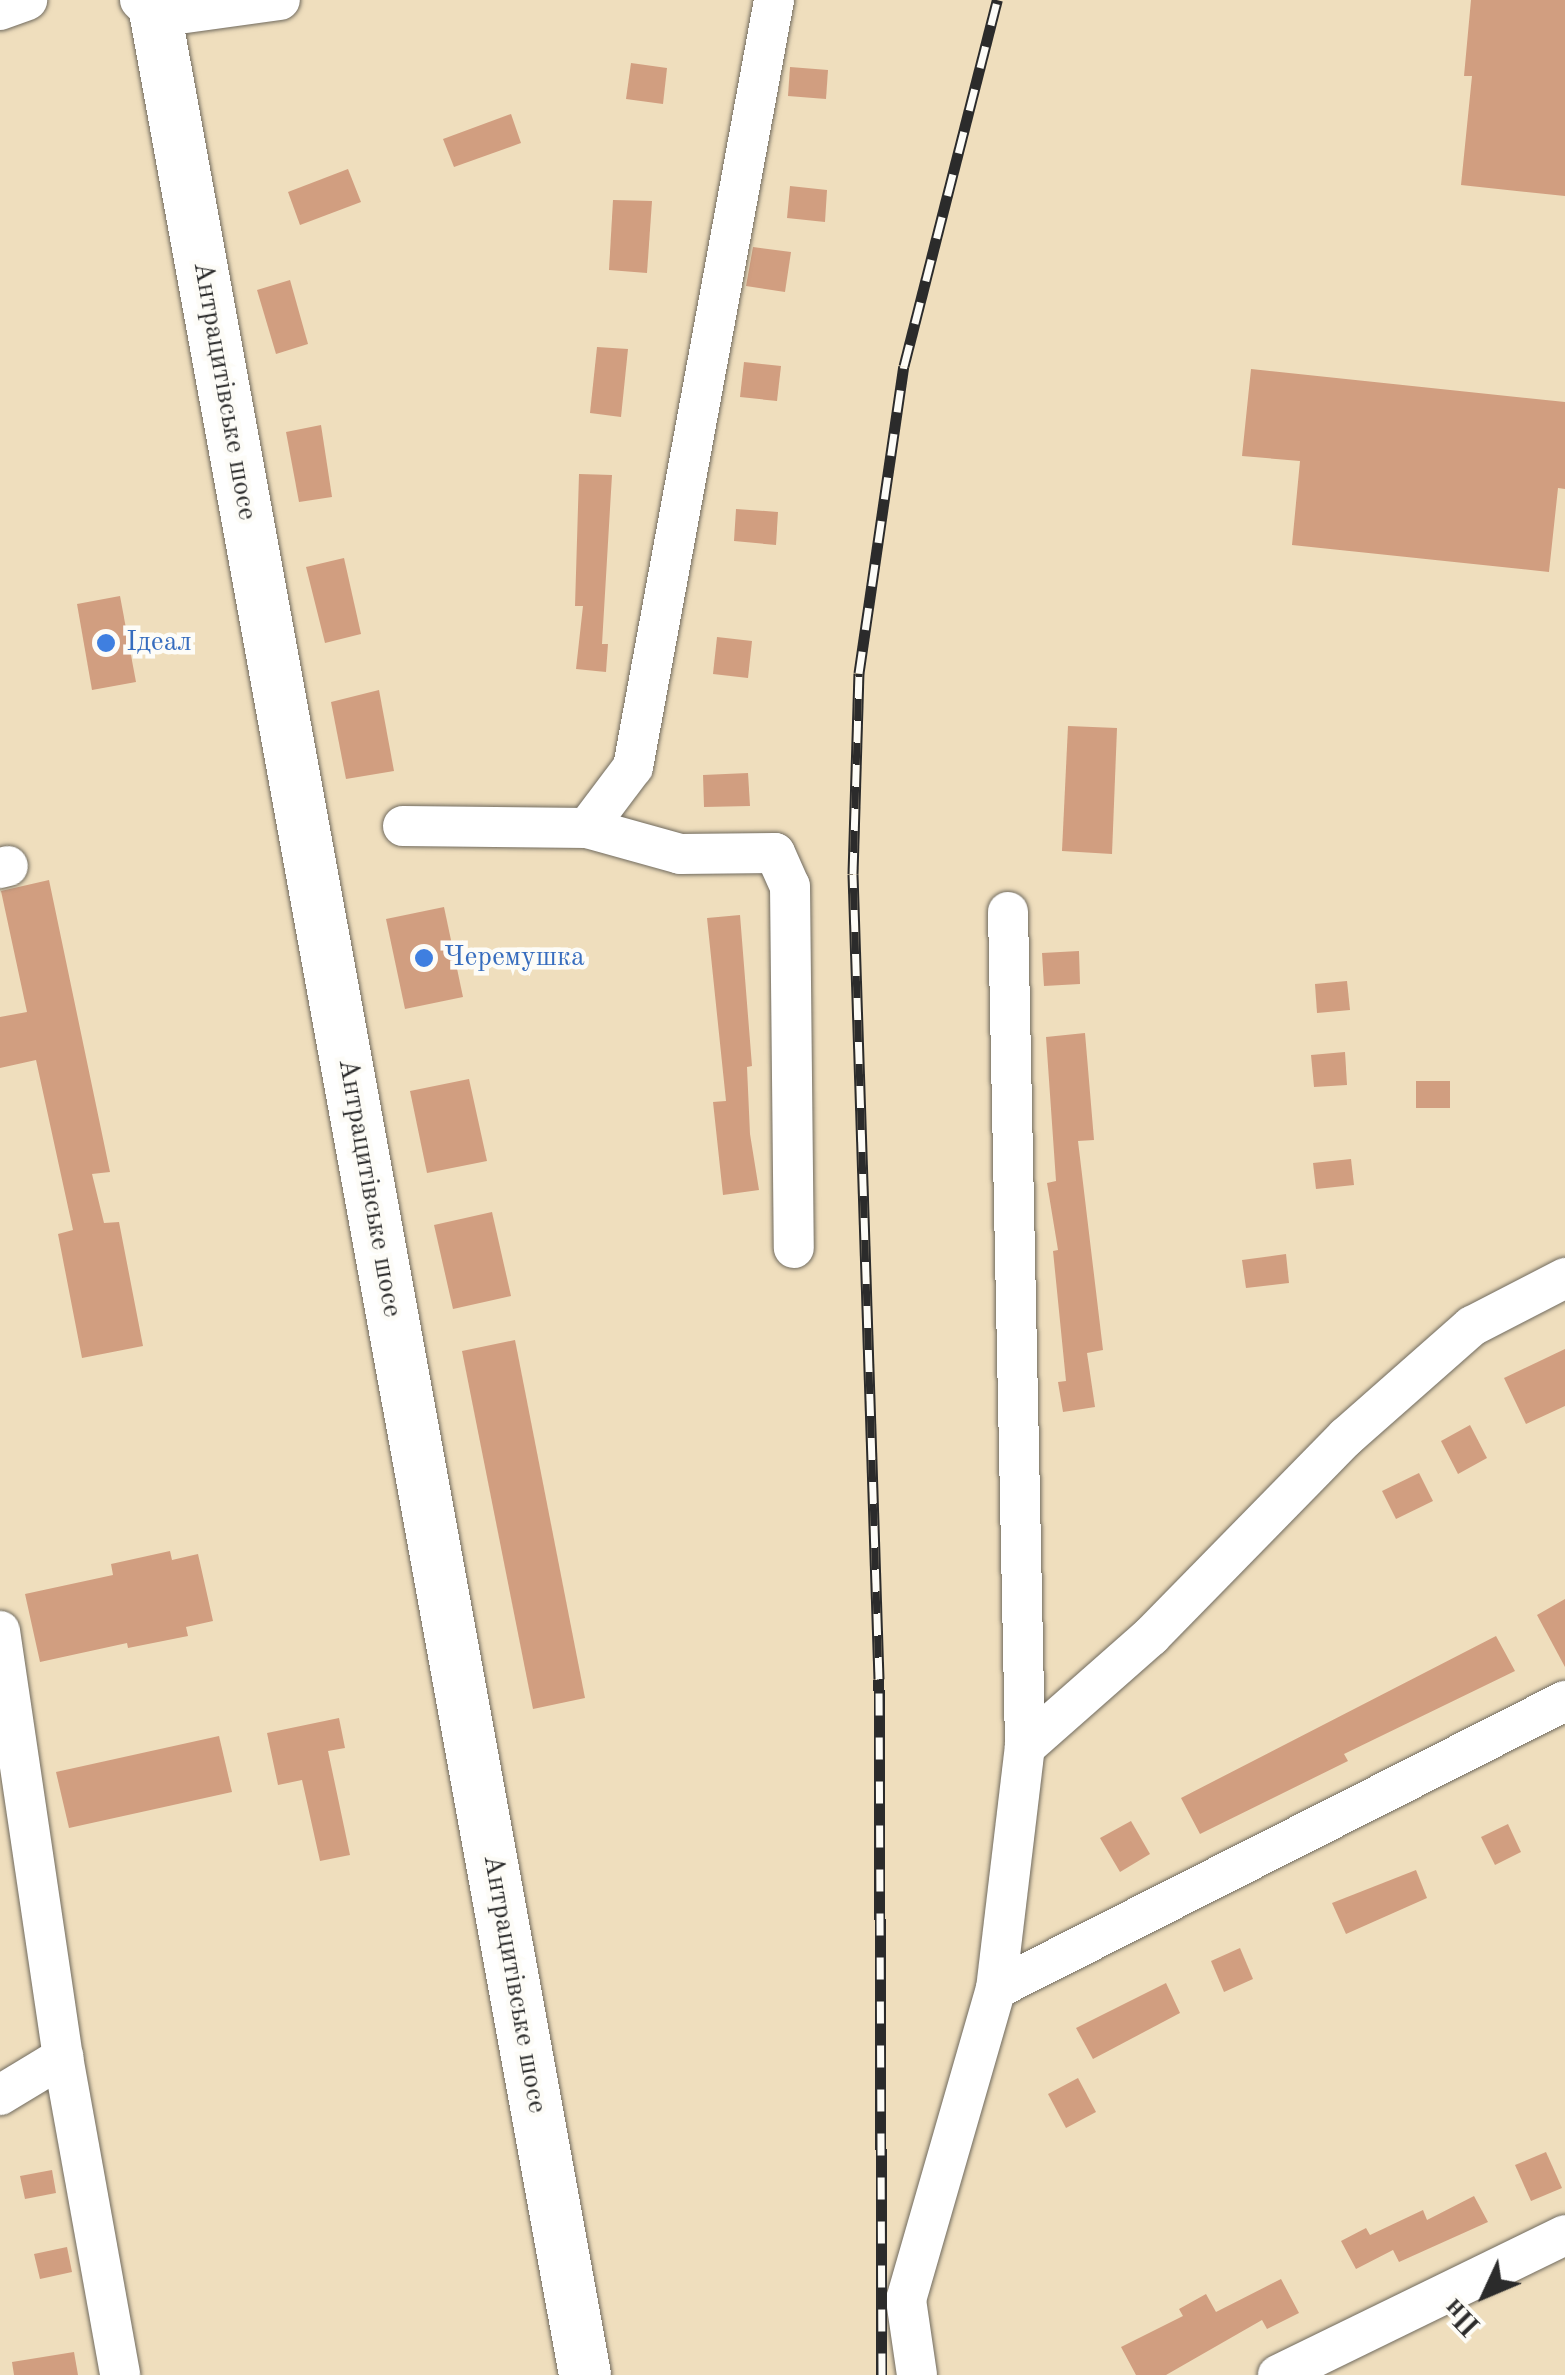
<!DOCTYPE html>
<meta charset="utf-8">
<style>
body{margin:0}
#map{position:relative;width:1565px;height:2375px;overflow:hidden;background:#efdebd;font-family:"Old Standard TT",serif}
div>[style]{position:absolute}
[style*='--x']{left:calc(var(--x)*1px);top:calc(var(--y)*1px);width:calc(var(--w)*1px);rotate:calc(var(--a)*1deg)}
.building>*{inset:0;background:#d19e80}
.roads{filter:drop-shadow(0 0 2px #706a5e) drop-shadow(0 0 2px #706a5e)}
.minor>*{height:40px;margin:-20px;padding:0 20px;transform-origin:20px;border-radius:20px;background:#fff}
.major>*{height:52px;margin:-26px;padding:0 26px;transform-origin:26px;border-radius:26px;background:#fff}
.rail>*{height:11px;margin-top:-5.5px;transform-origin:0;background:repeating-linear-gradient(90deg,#fdfcf7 0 22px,#2b2b2b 0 44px);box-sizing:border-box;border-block:2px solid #2b2b2b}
.dots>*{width:28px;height:28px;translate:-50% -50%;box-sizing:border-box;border:5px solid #fdfcf7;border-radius:50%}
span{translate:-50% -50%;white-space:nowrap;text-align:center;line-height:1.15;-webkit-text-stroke:9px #fdfcf7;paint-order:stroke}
.street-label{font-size:28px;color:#2b2b2b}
.shop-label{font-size:28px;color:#366cbe}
.left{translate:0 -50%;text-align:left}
.north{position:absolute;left:1435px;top:2245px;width:100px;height:100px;-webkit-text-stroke:8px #fdfcf7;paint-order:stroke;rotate:226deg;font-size:28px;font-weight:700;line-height:40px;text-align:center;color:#2b2b2b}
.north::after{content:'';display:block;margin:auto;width:35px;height:45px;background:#2b2b2b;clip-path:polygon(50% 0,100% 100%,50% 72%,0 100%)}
</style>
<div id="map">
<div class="building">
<div style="clip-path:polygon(1471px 0,1565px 0,1565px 196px,1461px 185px,1472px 76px,1464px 76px)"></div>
<div style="clip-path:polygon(631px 63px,667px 68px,663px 104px,626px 99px)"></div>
<div style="clip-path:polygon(790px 67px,828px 70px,826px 99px,788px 96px)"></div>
<div style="clip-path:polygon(511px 114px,521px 143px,454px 167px,443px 139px)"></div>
<div style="clip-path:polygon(348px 169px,361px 202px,300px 225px,288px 192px)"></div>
<div style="clip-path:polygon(790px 186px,827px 190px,825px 222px,787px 218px)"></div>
<div style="clip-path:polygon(613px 200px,652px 201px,647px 273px,609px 270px)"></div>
<div style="clip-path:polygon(753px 247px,791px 252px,785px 292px,746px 286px)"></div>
<div style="clip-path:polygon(290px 280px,308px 344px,276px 354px,257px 290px)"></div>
<div style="clip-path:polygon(597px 347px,628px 349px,621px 417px,590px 413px)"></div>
<div style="clip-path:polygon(744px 362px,781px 366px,777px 401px,740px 397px)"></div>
<div style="clip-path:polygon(1251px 369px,1565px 402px,1565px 489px,1558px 488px,1549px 572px,1292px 545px,1300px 461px,1242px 456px)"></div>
<div style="clip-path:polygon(321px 425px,332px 497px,299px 502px,286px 432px)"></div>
<div style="clip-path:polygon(579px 474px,612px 475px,602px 644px,608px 644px,606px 672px,576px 669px,583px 606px,575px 606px)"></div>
<div style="clip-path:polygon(736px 509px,778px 512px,776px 545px,734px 541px)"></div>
<div style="clip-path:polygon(344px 558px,361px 634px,325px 643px,306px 567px)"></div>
<div style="clip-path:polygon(120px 596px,136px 682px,92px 690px,77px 604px)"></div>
<div style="clip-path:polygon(717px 637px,752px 641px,748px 678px,713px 674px)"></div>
<div style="clip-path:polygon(379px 690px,394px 771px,346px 779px,331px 702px)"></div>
<div style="clip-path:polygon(1068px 726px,1117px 728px,1112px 854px,1062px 851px)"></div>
<div style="clip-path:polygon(748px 773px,750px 806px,704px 807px,703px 775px)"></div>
<div style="clip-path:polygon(49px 880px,110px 1172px,92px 1174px,104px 1223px,119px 1222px,143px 1346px,82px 1358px,58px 1234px,73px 1230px,36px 1060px,0 1068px,0 1017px,27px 1012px,1px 891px)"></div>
<div style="clip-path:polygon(444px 907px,463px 997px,405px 1009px,386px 919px)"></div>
<div style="clip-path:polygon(740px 915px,752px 1066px,747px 1067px,750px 1134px,759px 1190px,723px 1195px,713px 1102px,726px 1101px,707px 918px)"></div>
<div style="clip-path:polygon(1079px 951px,1080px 984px,1044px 986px,1042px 953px)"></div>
<div style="clip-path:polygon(1347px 981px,1350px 1010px,1317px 1013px,1315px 984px)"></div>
<div style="clip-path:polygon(1085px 1033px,1094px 1140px,1078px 1141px,1103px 1350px,1087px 1353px,1095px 1407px,1063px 1412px,1058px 1382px,1066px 1381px,1053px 1251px,1058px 1250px,1047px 1183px,1056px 1181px,1046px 1037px)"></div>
<div style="clip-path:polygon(1345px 1052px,1347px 1085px,1314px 1087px,1311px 1055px)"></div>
<div style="clip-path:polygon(469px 1079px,487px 1161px,427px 1173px,410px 1091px)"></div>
<div style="clip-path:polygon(1416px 1081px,1450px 1081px,1450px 1108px,1416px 1108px)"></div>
<div style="clip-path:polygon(1351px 1159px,1354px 1185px,1316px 1189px,1313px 1163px)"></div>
<div style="clip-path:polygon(492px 1212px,511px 1296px,453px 1309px,434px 1225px)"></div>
<div style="clip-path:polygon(1286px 1254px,1289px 1283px,1246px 1288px,1242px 1260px)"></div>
<div style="clip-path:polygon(515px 1340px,585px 1698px,533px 1709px,462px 1351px)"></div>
<div style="clip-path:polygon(1565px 1349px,1565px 1406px,1526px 1424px,1504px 1378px)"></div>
<div style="clip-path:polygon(1470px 1425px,1487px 1458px,1458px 1474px,1441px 1441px)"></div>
<div style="clip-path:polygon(1419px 1473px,1433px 1501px,1396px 1519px,1382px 1491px)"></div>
<div style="clip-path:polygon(170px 1551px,172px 1560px,198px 1554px,213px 1621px,186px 1627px,188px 1636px,128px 1648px,127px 1643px,40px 1662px,25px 1594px,113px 1575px,111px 1564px)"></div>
<div style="clip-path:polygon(1565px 1599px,1565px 1667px,1537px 1615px)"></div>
<div style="clip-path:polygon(1496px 1636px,1515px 1671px,1344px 1754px,1348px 1761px,1200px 1834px,1181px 1798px)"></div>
<div style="clip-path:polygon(339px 1718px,345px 1748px,328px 1751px,350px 1855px,320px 1861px,302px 1780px,278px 1785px,267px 1733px)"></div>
<div style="clip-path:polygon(219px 1736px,232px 1792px,69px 1828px,56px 1772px)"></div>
<div style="clip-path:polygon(1131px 1821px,1150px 1854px,1120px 1872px,1100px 1838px)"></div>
<div style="clip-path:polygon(1508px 1824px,1521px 1852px,1495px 1865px,1481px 1837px)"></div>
<div style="clip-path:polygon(1416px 1870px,1427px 1898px,1346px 1934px,1332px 1903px)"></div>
<div style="clip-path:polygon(1240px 1948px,1253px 1979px,1224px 1992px,1211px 1961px)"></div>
<div style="clip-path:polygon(1166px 1983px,1180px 2013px,1093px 2059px,1076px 2028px)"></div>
<div style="clip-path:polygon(1078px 2078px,1096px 2112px,1066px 2128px,1048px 2094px)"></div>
<div style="clip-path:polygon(1546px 2152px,1562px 2188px,1531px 2201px,1515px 2165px)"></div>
<div style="clip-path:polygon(52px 2170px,56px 2193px,25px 2199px,20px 2176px)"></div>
<div style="clip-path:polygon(1474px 2196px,1488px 2222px,1399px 2262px,1393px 2250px,1356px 2269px,1341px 2241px,1366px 2228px,1370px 2235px,1423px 2210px,1427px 2220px)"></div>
<div style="clip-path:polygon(67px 2247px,72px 2272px,40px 2279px,34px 2254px)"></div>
<div style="clip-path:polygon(1281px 2279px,1299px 2313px,1267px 2329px,1262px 2320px,1166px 2375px,1136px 2375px,1121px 2347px,1183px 2316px,1179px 2309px,1206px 2294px,1216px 2312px)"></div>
<div style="clip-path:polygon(74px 2352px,78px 2375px,14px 2375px,12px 2362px)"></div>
</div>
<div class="roads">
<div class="minor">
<div style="--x:140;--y:0;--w:24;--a:45"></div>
<div style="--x:157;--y:17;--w:124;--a:-7.9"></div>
<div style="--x:0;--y:10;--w:29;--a:-20"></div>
<div style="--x:403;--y:826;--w:184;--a:0.6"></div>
<div style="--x:587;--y:828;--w:97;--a:15.6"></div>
<div style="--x:680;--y:854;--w:95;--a:-0.6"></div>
<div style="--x:775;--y:853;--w:36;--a:66"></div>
<div style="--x:790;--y:886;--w:362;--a:89.4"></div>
<div style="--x:587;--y:828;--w:76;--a:-53"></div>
<div style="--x:633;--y:767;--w:780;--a:-79.58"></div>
<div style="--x:0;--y:868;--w:8;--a:-14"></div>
<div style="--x:1008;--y:912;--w:835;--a:88.83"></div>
<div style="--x:0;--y:1631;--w:431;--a:81.6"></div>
<div style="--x:63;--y:2057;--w:323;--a:79.8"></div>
<div style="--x:996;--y:1989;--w:638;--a:-26.85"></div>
<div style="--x:0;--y:2095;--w:74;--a:-31.1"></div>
<div style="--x:917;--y:2375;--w:76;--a:-98.3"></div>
<div style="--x:906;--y:2300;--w:324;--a:-73.9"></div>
<div style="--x:996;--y:1989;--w:244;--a:-83.2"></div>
<div style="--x:1025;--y:1747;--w:168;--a:-41.4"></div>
<div style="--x:1151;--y:1636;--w:279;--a:-45.6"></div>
<div style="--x:1346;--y:1437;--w:168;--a:-41.4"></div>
<div style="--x:1472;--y:1326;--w:105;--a:-27.3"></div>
<div style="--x:1278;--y:2375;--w:319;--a:-26"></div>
</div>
<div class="major">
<div style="--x:153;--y:0;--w:2414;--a:79.69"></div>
</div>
</div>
<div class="rail">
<div style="--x:882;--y:2375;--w:696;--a:-90.25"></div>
<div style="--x:879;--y:1679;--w:805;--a:-91.85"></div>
<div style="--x:853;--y:874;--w:201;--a:-88.3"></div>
<div style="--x:859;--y:673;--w:310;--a:-81.7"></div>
<div style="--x:904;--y:366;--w:378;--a:-75.7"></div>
</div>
<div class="dots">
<div style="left:106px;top:643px;background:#3f7fe0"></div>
<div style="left:424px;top:958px;background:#3f7fe0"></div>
</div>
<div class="street-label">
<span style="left:224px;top:391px;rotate:80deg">Антрацитівське шосе</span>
<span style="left:369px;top:1188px;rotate:80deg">Антрацитівське шосе</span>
<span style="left:514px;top:1984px;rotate:80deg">Антрацитівське шосе</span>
</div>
<div class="shop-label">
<span class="left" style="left:126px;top:643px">Ідеал</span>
<span class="left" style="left:444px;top:958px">Черемушка</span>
</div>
<div class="north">Пн</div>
</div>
